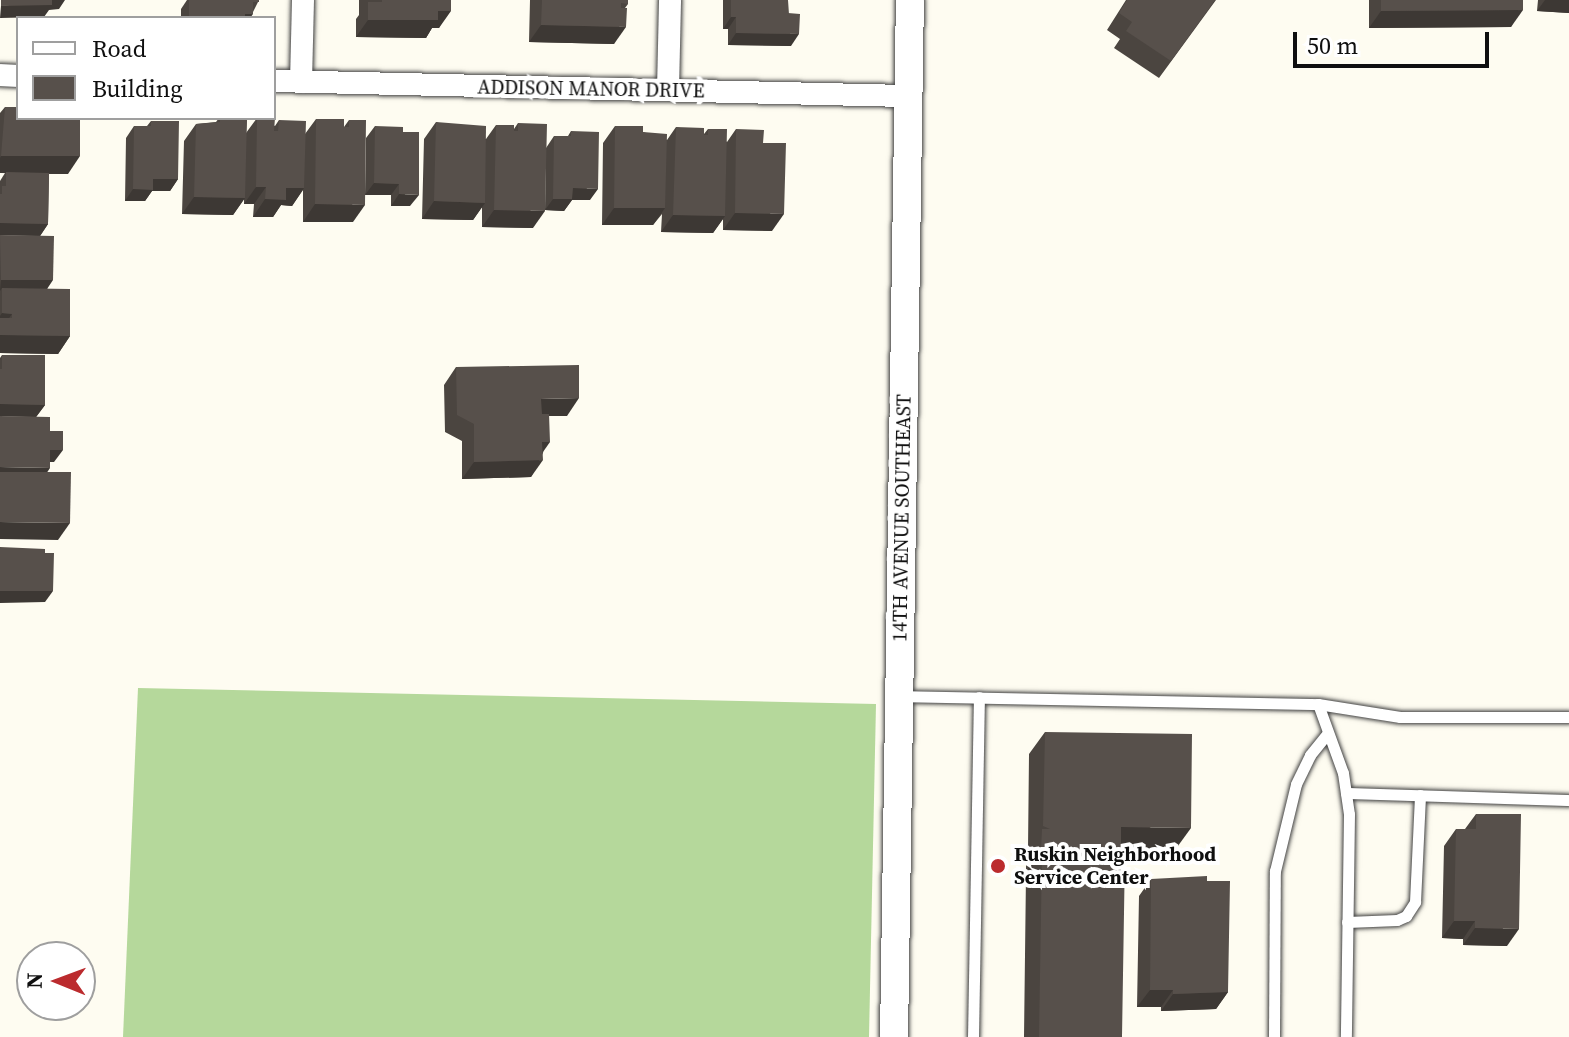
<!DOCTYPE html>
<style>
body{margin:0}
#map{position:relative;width:1569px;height:1037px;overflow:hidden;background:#fefcf1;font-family:"Source Serif 4",serif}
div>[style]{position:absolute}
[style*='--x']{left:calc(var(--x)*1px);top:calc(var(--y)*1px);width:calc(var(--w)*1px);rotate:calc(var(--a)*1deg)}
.forest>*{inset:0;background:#b5d89b}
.roads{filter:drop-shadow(0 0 2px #424242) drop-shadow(0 0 2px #424242)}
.service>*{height:11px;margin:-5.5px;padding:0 5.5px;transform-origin:5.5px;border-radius:5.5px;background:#fff}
.minor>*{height:22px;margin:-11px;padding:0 11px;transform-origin:11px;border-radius:11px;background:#fff}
.tertiary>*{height:28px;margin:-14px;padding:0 14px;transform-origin:14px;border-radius:14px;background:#fff}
.wall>*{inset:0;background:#4b4540}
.shaded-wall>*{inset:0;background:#3d3834}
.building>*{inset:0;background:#57504b}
.dots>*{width:22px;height:22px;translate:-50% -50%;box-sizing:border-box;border:4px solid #fff;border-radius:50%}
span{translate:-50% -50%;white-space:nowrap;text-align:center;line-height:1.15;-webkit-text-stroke:8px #fff;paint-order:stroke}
.street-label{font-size:20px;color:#0f0f0f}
.poi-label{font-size:20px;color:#0f0f0f;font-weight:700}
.left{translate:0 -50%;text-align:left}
.legend{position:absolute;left:16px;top:16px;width:260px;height:104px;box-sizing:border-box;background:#fff;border:2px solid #9f9f9f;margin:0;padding:10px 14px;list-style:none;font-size:24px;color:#0f0f0f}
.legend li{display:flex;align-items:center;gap:16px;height:40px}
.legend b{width:40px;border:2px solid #9f9f9f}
.north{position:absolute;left:16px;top:941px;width:80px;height:80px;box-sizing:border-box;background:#fff;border:2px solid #9f9f9f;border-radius:50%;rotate:271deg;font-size:22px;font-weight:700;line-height:32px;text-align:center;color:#0f0f0f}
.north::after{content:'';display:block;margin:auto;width:28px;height:36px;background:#bb2b2e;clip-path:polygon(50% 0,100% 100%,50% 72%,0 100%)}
.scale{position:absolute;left:1293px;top:32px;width:196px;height:36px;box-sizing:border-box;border:4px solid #0f0f0f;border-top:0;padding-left:10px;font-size:24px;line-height:28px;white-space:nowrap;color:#0f0f0f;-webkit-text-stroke:6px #fff;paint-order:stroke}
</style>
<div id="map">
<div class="forest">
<div style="clip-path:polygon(138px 688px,876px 704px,869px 1037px,123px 1037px)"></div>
</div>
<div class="roads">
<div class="service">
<div style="--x:899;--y:696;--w:419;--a:1.1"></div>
<div style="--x:1318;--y:704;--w:73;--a:70.1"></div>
<div style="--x:1343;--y:773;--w:41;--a:81.7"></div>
<div style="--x:1349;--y:814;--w:223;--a:90.8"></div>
<div style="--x:1318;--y:704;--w:83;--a:9"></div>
<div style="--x:1400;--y:717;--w:169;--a:0"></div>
<div style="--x:1346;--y:793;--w:223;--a:1.8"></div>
<div style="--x:1347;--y:922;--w:50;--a:-2.3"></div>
<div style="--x:1397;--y:920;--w:10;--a:-24"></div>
<div style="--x:1406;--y:916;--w:17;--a:-57"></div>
<div style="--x:1415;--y:902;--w:107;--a:-87.3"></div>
<div style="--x:973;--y:1037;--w:340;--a:-89"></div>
<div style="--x:1274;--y:1037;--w:166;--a:-89.7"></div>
<div style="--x:1275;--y:871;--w:89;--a:-76.4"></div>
<div style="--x:1296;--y:784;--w:32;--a:-64"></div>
<div style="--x:1310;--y:755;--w:28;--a:-51"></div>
</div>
<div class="minor">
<div style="--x:0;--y:75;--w:18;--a:3"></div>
<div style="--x:274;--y:81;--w:634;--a:1.36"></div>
<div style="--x:301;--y:82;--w:82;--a:-88.6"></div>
<div style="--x:668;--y:90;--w:90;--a:-88.7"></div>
</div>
<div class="tertiary">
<div style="--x:894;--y:1037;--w:1037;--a:-89.12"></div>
</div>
</div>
<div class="wall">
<div style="clip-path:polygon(187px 0,259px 0,250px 18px,181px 18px,181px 9px)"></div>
<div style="clip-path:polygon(359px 0,451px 0,439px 28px,432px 28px,426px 38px,356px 37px,356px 19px,359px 15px)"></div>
<div style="clip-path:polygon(530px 0,628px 0,628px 4px,625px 8px,614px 44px,529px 42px)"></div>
<div style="clip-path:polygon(723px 0,788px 0,791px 46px,728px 45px,728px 29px,723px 29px)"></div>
<div style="clip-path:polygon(1126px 0,1216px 0,1159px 78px,1114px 48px,1120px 39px,1107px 30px)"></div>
<div style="clip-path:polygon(1369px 0,1523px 0,1511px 27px,1369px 28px)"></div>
<div style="clip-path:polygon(1538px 0,1569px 0,1569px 13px,1537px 11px)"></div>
<div style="clip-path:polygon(5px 107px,68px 174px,49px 174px,48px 224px,40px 236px,0 235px,0 181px,5px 173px,0 173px,0 113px)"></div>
<div style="clip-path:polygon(219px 118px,247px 118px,246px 133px,257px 118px,275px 126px,279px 120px,305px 134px,316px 119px,344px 127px,349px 120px,353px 222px,303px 222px,303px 190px,292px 206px,281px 205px,273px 217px,253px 217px,254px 204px,244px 204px,244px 199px,233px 215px,182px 214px,184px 141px,196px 124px,216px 122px)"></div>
<div style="clip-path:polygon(151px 121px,178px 179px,170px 191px,152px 191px,145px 201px,125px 201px,126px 138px,134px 126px,147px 126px)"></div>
<div style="clip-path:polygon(436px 122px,486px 139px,496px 125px,514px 129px,518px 123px,533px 228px,482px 227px,482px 207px,473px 220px,422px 219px,424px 139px)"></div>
<div style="clip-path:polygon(375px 126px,410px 206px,391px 206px,391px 195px,365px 195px,366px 138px)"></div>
<div style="clip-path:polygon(615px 126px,643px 132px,667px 140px,676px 127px,704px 134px,708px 129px,727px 142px,736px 129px,763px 143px,772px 231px,723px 230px,723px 219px,713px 233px,661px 232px,662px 214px,653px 225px,602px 225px,603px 143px)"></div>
<div style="clip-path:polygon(571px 131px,590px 200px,572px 200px,564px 211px,545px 210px,546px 148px,554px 136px,568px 136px)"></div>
<div style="clip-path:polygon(0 235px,47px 288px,70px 336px,58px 354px,0 353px)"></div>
<div style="clip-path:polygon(2px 355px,45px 405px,36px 417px,0 416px,0 358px)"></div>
<div style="clip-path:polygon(456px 367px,567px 416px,549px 416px,543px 453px,531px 477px,462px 479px,462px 441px,445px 432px,444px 385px)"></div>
<div style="clip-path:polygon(1045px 732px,1175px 850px,1121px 849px,1122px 1037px,1024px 1037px,1026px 874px,1028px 872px,1026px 872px,1026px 851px,1028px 849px,1029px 754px)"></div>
<div style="clip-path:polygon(1476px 814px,1507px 946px,1463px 945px,1463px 939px,1442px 938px,1444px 846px,1456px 829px,1465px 829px)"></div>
<div style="clip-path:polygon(1151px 879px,1207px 881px,1228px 992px,1216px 1009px,1161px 1011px,1161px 1007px,1137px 1007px,1139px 896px)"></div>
</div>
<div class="shaded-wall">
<div style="clip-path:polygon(51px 0,65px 0,59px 9px,49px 10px,44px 17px,0 18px,1px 6px)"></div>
<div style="clip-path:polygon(1545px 0,1569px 0,1569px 13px,1537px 11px)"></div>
<div style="clip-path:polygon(1523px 10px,1511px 27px,1369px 28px,1381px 11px)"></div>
<div style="clip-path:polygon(438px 11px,451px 11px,439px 28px,432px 28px,426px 38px,356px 37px,368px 20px)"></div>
<div style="clip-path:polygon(245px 14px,253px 14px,250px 18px,188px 18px,189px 17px)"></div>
<div style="clip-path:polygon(731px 17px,736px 17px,728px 29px,723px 29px)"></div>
<div style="clip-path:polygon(541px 25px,626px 27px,614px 44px,529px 42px)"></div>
<div style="clip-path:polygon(736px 33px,799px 34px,791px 46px,728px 45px)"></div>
<div style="clip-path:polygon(1px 156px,80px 156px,68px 174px,0 173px,0 158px)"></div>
<div style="clip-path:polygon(153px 179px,178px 179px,170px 191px,152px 191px,145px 201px,125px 201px,133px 189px)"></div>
<div style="clip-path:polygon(374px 183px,399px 184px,391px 195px,365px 195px)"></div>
<div style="clip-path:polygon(256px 187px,266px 187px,254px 204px,244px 204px)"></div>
<div style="clip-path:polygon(286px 188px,304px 188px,292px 206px,281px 205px,273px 217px,253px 217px,265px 199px)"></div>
<div style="clip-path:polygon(573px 188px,598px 189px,590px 200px,572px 200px,564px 211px,545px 210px,553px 199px)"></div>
<div style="clip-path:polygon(399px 194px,419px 195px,410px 206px,391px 206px)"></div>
<div style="clip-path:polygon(194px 197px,245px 198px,233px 215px,182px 214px)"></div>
<div style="clip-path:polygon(434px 201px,485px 203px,473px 220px,422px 219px)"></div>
<div style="clip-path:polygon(315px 204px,365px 205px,353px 222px,303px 222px)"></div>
<div style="clip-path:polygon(614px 208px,665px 208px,653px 225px,602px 225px)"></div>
<div style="clip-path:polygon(494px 210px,545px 211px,533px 228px,482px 227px)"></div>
<div style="clip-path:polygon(735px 213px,784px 214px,772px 231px,723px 230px)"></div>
<div style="clip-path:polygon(673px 215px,725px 216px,713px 233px,661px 232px)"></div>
<div style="clip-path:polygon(0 223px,48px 224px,40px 236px,0 235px)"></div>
<div style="clip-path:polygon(1px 280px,53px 280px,45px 292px,2px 288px,0 291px)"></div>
<div style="clip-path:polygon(2px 313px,12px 314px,0 331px,0 316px)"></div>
<div style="clip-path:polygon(0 335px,70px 336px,58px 354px,0 353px)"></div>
<div style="clip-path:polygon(579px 398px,567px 416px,529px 416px,541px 399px)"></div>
<div style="clip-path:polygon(0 404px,45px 405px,36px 417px,0 416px)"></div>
<div style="clip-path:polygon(542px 442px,550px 442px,538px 459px)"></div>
<div style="clip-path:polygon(50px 450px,63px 450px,54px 462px,42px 462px)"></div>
<div style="clip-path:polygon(543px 460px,531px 477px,462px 479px,474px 462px)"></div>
<div style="clip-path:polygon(0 467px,50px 468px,42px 480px,0 479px)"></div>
<div style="clip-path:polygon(0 522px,70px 523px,58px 540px,0 539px)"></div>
<div style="clip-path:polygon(0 591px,53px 591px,45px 602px,0 603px)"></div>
<div style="clip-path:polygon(1121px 827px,1191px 828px,1175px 850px,1106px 849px)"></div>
<div style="clip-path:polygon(1041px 849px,1050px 852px,1042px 852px,1028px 872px,1026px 872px)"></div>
<div style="clip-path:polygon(1454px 921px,1475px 921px,1463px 939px,1442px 938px)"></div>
<div style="clip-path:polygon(1475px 928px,1519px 929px,1507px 946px,1463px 945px)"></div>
<div style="clip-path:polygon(1150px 990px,1173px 990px,1161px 1007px,1137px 1007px)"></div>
<div style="clip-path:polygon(1228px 992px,1216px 1009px,1161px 1011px,1173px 994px)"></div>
</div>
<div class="building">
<div style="clip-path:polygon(1px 0,52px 0,52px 5px,1px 6px)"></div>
<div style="clip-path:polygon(189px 0,259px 0,259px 2px,253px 2px,253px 14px,245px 14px,245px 18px,189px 17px)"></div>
<div style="clip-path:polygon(382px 0,451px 0,451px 11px,438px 11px,438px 20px,368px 20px,368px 2px,382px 2px)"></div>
<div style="clip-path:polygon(542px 0,628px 0,628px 4px,621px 3px,621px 8px,627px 8px,626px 27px,541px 25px)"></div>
<div style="clip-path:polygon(731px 0,788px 0,788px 13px,800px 14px,799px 34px,736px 33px,736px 17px,731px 17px)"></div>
<div style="clip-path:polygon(1127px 0,1215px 0,1171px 61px,1126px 31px,1132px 22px,1119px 13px)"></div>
<div style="clip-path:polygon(1381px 0,1523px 0,1523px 10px,1381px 11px)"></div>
<div style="clip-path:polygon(5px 107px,18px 107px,18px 118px,80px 118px,80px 156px,1px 156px)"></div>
<div style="clip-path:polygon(220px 118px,247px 118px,245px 198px,194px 197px,196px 124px,220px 122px)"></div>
<div style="clip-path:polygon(257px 118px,275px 118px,274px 131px,278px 131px,279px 120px,306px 121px,304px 188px,286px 188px,286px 200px,265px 199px,266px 187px,256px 187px)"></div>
<div style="clip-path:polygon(316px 119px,344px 119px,344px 127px,349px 127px,349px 120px,366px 120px,365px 205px,315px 204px)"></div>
<div style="clip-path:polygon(151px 121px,179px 121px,178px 179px,153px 179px,153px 190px,133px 189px,134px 126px,151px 126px)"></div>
<div style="clip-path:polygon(436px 122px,486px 126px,485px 203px,434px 201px)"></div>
<div style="clip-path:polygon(518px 123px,547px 124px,545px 211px,494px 210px,496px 125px,514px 125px,514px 131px,518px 131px)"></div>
<div style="clip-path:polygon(375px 126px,403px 127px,403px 132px,419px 132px,419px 195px,399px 194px,399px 184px,374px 183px)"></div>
<div style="clip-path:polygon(615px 126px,643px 126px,643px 132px,667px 134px,665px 208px,614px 208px)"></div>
<div style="clip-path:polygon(676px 127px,704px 128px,704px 135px,708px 135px,708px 129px,727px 129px,725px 216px,673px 215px)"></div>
<div style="clip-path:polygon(736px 129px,764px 130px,763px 143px,786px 143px,784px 214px,735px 213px)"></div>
<div style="clip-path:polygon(571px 131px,599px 132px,598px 189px,573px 188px,572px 199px,553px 199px,554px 136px,571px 136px)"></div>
<div style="clip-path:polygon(6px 172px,49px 173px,48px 224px,0 223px,0 194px,2px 194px,2px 186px,6px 186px)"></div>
<div style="clip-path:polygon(0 235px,54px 236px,53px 280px,1px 280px)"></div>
<div style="clip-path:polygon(2px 288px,70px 289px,70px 336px,0 335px,0 318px,12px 318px,12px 314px,2px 313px)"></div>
<div style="clip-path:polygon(2px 355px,45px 355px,45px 405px,0 404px,0 369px,2px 369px)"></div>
<div style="clip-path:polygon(579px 365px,579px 398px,541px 399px,542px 414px,549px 414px,550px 442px,542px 442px,543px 460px,474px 462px,474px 424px,457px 415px,456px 367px)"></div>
<div style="clip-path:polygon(0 416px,50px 417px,50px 431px,63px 431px,63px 450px,50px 450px,50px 468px,0 467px)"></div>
<div style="clip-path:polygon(0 472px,71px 472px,70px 523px,0 522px)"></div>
<div style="clip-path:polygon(0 547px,45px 549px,45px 553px,54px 553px,53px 591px,0 591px)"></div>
<div style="clip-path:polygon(1045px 732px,1192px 734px,1191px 828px,1121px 827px,1121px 851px,1125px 851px,1122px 1037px,1039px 1037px,1042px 852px,1050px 852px,1041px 849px,1042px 829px,1050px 829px,1043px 826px)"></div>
<div style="clip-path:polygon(1476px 814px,1521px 814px,1519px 929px,1475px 928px,1475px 921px,1454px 921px,1456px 829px,1476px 829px)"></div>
<div style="clip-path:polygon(1207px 876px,1207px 881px,1230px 881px,1228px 992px,1173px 994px,1173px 990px,1150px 990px,1151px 879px)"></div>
</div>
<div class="dots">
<div style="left:998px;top:866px;background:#bb2b2e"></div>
</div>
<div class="street-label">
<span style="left:591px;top:89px;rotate:1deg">ADDISON MANOR DRIVE</span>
<span style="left:902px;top:518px;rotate:-89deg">14TH AVENUE SOUTHEAST</span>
</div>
<div class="poi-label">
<span class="left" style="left:1014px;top:866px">Ruskin Neighborhood<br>Service Center</span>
</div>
<ul class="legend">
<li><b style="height:10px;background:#fff"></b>Road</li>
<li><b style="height:22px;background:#57504b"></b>Building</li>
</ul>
<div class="north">N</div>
<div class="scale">50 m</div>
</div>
